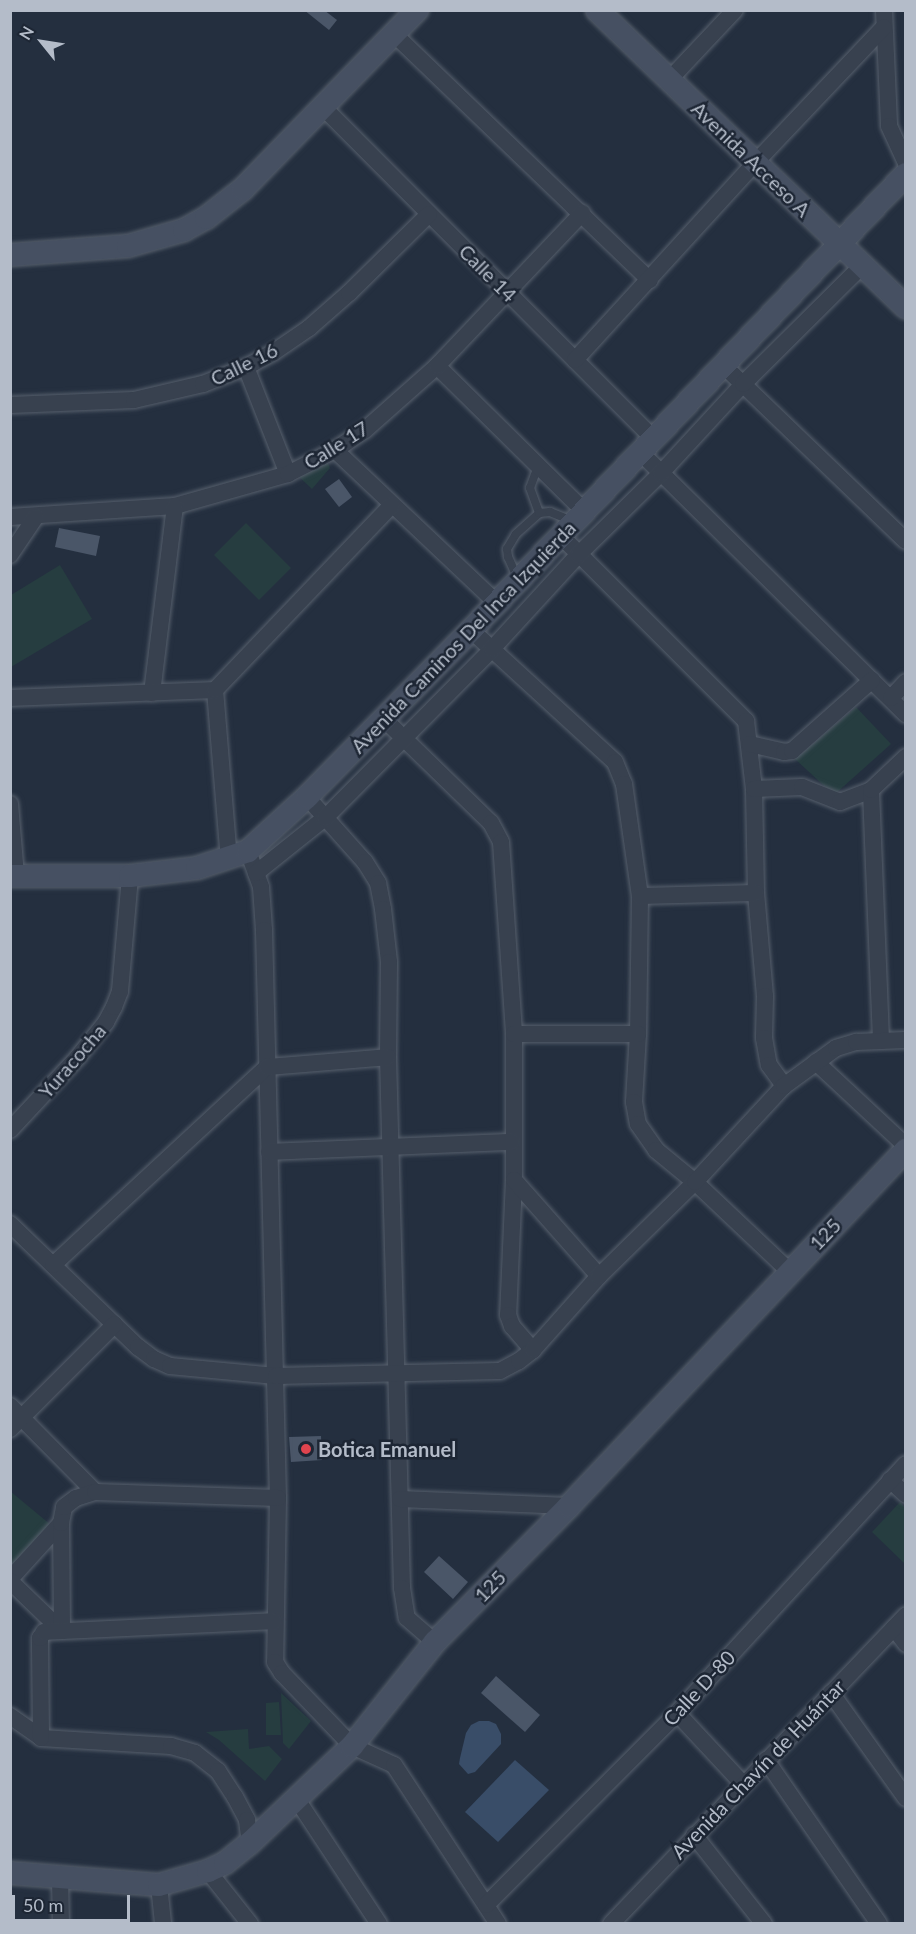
<!DOCTYPE html>
<meta charset="utf-8">
<style>
body{margin:0}
#map{position:relative;width:916px;height:1934px;overflow:hidden;background:#242f3f;font-family:Lato,sans-serif}
div>[style]{position:absolute}
[style*='--x']{left:calc(var(--x)*1px);top:calc(var(--y)*1px);width:calc(var(--w)*1px);rotate:calc(var(--a)*1deg)}
.green>*{inset:0;background:#263d40}
.water>*{inset:0;background:#394d68}
.building>*{inset:0;background:#4a5668}
.roads{filter:drop-shadow(0 0 2px #565f6c) drop-shadow(0 0 2px #565f6c)}
.lane>*{height:8px;margin:-4px;padding:0 4px;transform-origin:4px;border-radius:4px;background:#38414f}
.street>*{height:16px;margin:-8px;padding:0 8px;transform-origin:8px;border-radius:8px;background:#38414f}
.secondary>*{height:22px;margin:-11px;padding:0 11px;transform-origin:11px;border-radius:11px;background:#465062}
.dots>*{width:16px;height:16px;translate:-50% -50%;box-sizing:border-box;border:3px solid #1d2634;border-radius:50%}
span{translate:-50% -50%;white-space:nowrap;text-align:center;line-height:1.15;-webkit-text-stroke:5px #1d2634;paint-order:stroke}
.street-label{font-size:20px;color:#b4bcc9}
.poi-label{font-size:20px;color:#b4bcc9;font-weight:700}
.left{translate:0 -50%;text-align:left}
.frame{position:absolute;inset:0;border:12px solid #b4bcc9;pointer-events:none}
.north{position:absolute;left:12px;top:12px;width:60px;height:60px;-webkit-text-stroke:4px #1d2634;paint-order:stroke;rotate:300deg;font-size:16px;font-weight:700;line-height:24px;text-align:center;color:#b4bcc9}
.north::after{content:'';display:block;margin:auto;width:21px;height:27px;background:#b4bcc9;clip-path:polygon(50% 0,100% 100%,50% 72%,0 100%)}
.scale{position:absolute;left:12px;top:1895px;width:118px;height:27px;box-sizing:border-box;border:3px solid #b4bcc9;border-top:0;padding-left:8px;font-size:18px;line-height:21px;white-space:nowrap;color:#b4bcc9;-webkit-text-stroke:4px #1d2634;paint-order:stroke}
</style>
<div id="map">
<div class="green">
<div style="clip-path:polygon(327px 461px,330px 468px,312px 489px,296px 474px)"></div>
<div style="clip-path:polygon(246px 523px,291px 568px,259px 600px,214px 555px)"></div>
<div style="clip-path:polygon(60px 565px,92px 619px,11px 667px,11px 595px)"></div>
<div style="clip-path:polygon(856px 707px,891px 744px,834px 795px,795px 759px)"></div>
<div style="clip-path:polygon(10px 1491px,51px 1525px,17px 1568px,11px 1562px)"></div>
<div style="clip-path:polygon(900px 1502px,905px 1507px,905px 1564px,872px 1532px)"></div>
<div style="clip-path:polygon(281px 1693px,311px 1721px,289px 1749px,283px 1743px)"></div>
<div style="clip-path:polygon(279px 1702px,281px 1735px,266px 1735px,266px 1703px)"></div>
<div style="clip-path:polygon(248px 1729px,249px 1749px,269px 1746px,282px 1759px,265px 1781px,219px 1740px,206px 1732px)"></div>
</div>
<div class="water">
<div style="clip-path:polygon(479px 1721px,489px 1721px,496px 1724px,501px 1734px,501px 1744px,475px 1772px,468px 1774px,459px 1764px,460px 1758px,466px 1733px,471px 1725px)"></div>
<div style="clip-path:polygon(515px 1760px,549px 1790px,498px 1842px,465px 1812px)"></div>
</div>
<div class="building">
<div style="clip-path:polygon(304px 10px,324px 10px,337px 20px,329px 30px)"></div>
<div style="clip-path:polygon(339px 479px,352px 497px,339px 507px,325px 489px)"></div>
<div style="clip-path:polygon(59px 528px,100px 536px,96px 556px,55px 547px)"></div>
<div style="clip-path:polygon(321px 1436px,322px 1460px,291px 1462px,289px 1437px)"></div>
<div style="clip-path:polygon(439px 1556px,468px 1582px,453px 1599px,424px 1572px)"></div>
<div style="clip-path:polygon(496px 1676px,540px 1715px,525px 1732px,481px 1693px)"></div>
</div>
<div class="roads">
<div class="lane">
<div style="--x:538;--y:466;--w:23;--a:110"></div>
<div style="--x:530;--y:488;--w:27;--a:70"></div>
<div style="--x:517;--y:577;--w:22;--a:-114"></div>
<div style="--x:508;--y:557;--w:8;--a:-97"></div>
<div style="--x:507;--y:549;--w:17;--a:-59"></div>
<div style="--x:516;--y:534;--w:31;--a:-42"></div>
<div style="--x:539;--y:513;--w:11;--a:-5"></div>
<div style="--x:550;--y:512;--w:24;--a:22"></div>
</div>
<div class="street">
<div style="--x:884;--y:10;--w:116;--a:87.5"></div>
<div style="--x:889;--y:126;--w:41;--a:65.3"></div>
<div style="--x:394;--y:34;--w:355;--a:43.9"></div>
<div style="--x:669;--y:80;--w:96;--a:-46.7"></div>
<div style="--x:323;--y:107;--w:469;--a:45.1"></div>
<div style="--x:575;--y:360;--w:267;--a:-47.6"></div>
<div style="--x:755;--y:163;--w:187;--a:-46.5"></div>
<div style="--x:437;--y:366;--w:208;--a:44.6"></div>
<div style="--x:724;--y:366;--w:252;--a:43.9"></div>
<div style="--x:246;--y:367;--w:115;--a:68.6"></div>
<div style="--x:10;--y:405;--w:124;--a:-2.3"></div>
<div style="--x:134;--y:400;--w:71;--a:-13.1"></div>
<div style="--x:203;--y:384;--w:46;--a:-21.6"></div>
<div style="--x:246;--y:367;--w:32;--a:-28"></div>
<div style="--x:274;--y:352;--w:42;--a:-34.4"></div>
<div style="--x:309;--y:328;--w:53;--a:-41.2"></div>
<div style="--x:349;--y:293;--w:112;--a:-44.6"></div>
<div style="--x:335;--y:450;--w:223;--a:43.4"></div>
<div style="--x:641;--y:453;--w:372;--a:44.6"></div>
<div style="--x:10;--y:517;--w:165;--a:-3.8"></div>
<div style="--x:175;--y:506;--w:117;--a:-15.8"></div>
<div style="--x:288;--y:474;--w:53;--a:-27.1"></div>
<div style="--x:335;--y:450;--w:36;--a:-34"></div>
<div style="--x:365;--y:430;--w:96;--a:-41.6"></div>
<div style="--x:437;--y:366;--w:211;--a:-46.5"></div>
<div style="--x:561;--y:536;--w:262;--a:45"></div>
<div style="--x:746;--y:721;--w:68;--a:83.3"></div>
<div style="--x:754;--y:789;--w:104;--a:88.9"></div>
<div style="--x:756;--y:893;--w:103;--a:85"></div>
<div style="--x:765;--y:996;--w:42;--a:91.4"></div>
<div style="--x:764;--y:1038;--w:27;--a:80"></div>
<div style="--x:769;--y:1065;--w:26;--a:54"></div>
<div style="--x:10;--y:555;--w:45;--a:-56"></div>
<div style="--x:471;--y:630;--w:195;--a:42.5"></div>
<div style="--x:615;--y:762;--w:24;--a:68"></div>
<div style="--x:624;--y:784;--w:113;--a:81.9"></div>
<div style="--x:640;--y:896;--w:138;--a:90.8"></div>
<div style="--x:638;--y:1034;--w:68;--a:93.4"></div>
<div style="--x:634;--y:1102;--w:22;--a:80"></div>
<div style="--x:638;--y:1124;--w:32;--a:55"></div>
<div style="--x:656;--y:1150;--w:50;--a:39.4"></div>
<div style="--x:695;--y:1182;--w:129;--a:43.4"></div>
<div style="--x:215;--y:690;--w:170;--a:85.3"></div>
<div style="--x:152;--y:693;--w:188;--a:-83"></div>
<div style="--x:10;--y:698;--w:205;--a:-2.2"></div>
<div style="--x:215;--y:690;--w:256;--a:-46.3"></div>
<div style="--x:891;--y:698;--w:22;--a:-47"></div>
<div style="--x:384;--y:719;--w:149;--a:44.2"></div>
<div style="--x:491;--y:823;--w:21;--a:62"></div>
<div style="--x:501;--y:842;--w:192;--a:86.1"></div>
<div style="--x:514;--y:1034;--w:146;--a:90"></div>
<div style="--x:514;--y:1180;--w:135;--a:92.5"></div>
<div style="--x:508;--y:1315;--w:12;--a:70"></div>
<div style="--x:512;--y:1326;--w:32;--a:49"></div>
<div style="--x:750;--y:744;--w:35;--a:13"></div>
<div style="--x:784;--y:752;--w:8;--a:-7"></div>
<div style="--x:792;--y:751;--w:107;--a:-41.6"></div>
<div style="--x:754;--y:789;--w:48;--a:-2.4"></div>
<div style="--x:802;--y:787;--w:41;--a:21.5"></div>
<div style="--x:840;--y:802;--w:33;--a:-21"></div>
<div style="--x:307;--y:797;--w:87;--a:48.3"></div>
<div style="--x:365;--y:862;--w:25;--a:58"></div>
<div style="--x:378;--y:883;--w:26;--a:79"></div>
<div style="--x:383;--y:909;--w:53;--a:83.5"></div>
<div style="--x:389;--y:962;--w:95;--a:90.6"></div>
<div style="--x:388;--y:1057;--w:531;--a:88.49"></div>
<div style="--x:402;--y:1588;--w:30;--a:81"></div>
<div style="--x:407;--y:1618;--w:37;--a:41"></div>
<div style="--x:10;--y:804;--w:72;--a:85.2"></div>
<div style="--x:248;--y:851;--w:38;--a:70"></div>
<div style="--x:261;--y:887;--w:43;--a:86"></div>
<div style="--x:264;--y:930;--w:568;--a:88.59"></div>
<div style="--x:278;--y:1498;--w:164;--a:91"></div>
<div style="--x:275;--y:1662;--w:13;--a:58"></div>
<div style="--x:282;--y:1673;--w:101;--a:46.2"></div>
<div style="--x:352;--y:1746;--w:46;--a:24.3"></div>
<div style="--x:394;--y:1765;--w:190;--a:56.8"></div>
<div style="--x:256;--y:873;--w:88;--a:-38.6"></div>
<div style="--x:325;--y:818;--w:238;--a:-45.3"></div>
<div style="--x:492;--y:649;--w:129;--a:-47.5"></div>
<div style="--x:579;--y:554;--w:115;--a:-44.6"></div>
<div style="--x:661;--y:473;--w:121;--a:-47.3"></div>
<div style="--x:743;--y:384;--w:168;--a:-44.8"></div>
<div style="--x:640;--y:896;--w:116;--a:-1.5"></div>
<div style="--x:514;--y:1034;--w:124;--a:0"></div>
<div style="--x:881;--y:1040;--w:250;--a:-92.3"></div>
<div style="--x:871;--y:790;--w:48;--a:-43.3"></div>
<div style="--x:816;--y:1062;--w:123;--a:43"></div>
<div style="--x:10;--y:1130;--w:100;--a:-47"></div>
<div style="--x:78;--y:1057;--w:45;--a:-51.3"></div>
<div style="--x:106;--y:1022;--w:17;--a:-62"></div>
<div style="--x:114;--y:1007;--w:17;--a:-69"></div>
<div style="--x:120;--y:991;--w:115;--a:-85"></div>
<div style="--x:269;--y:1152;--w:243;--a:-2.4"></div>
<div style="--x:514;--y:1180;--w:128;--a:48.5"></div>
<div style="--x:10;--y:1224;--w:178;--a:43.9"></div>
<div style="--x:138;--y:1347;--w:20;--a:37"></div>
<div style="--x:154;--y:1359;--w:17;--a:24"></div>
<div style="--x:170;--y:1366;--w:106;--a:5.4"></div>
<div style="--x:276;--y:1376;--w:224;--a:-1.3"></div>
<div style="--x:500;--y:1371;--w:21;--a:-28"></div>
<div style="--x:519;--y:1361;--w:18;--a:-38"></div>
<div style="--x:533;--y:1350;--w:99;--a:-48.3"></div>
<div style="--x:599;--y:1276;--w:134;--a:-44.4"></div>
<div style="--x:695;--y:1182;--w:131;--a:-47.2"></div>
<div style="--x:784;--y:1086;--w:64;--a:-36.2"></div>
<div style="--x:836;--y:1048;--w:21;--a:-17"></div>
<div style="--x:856;--y:1042;--w:50;--a:-2.3"></div>
<div style="--x:53;--y:1265;--w:292;--a:-42.8"></div>
<div style="--x:267;--y:1067;--w:121;--a:-4.7"></div>
<div style="--x:10;--y:1406;--w:121;--a:45.3"></div>
<div style="--x:10;--y:1429;--w:148;--a:-45"></div>
<div style="--x:890;--y:1480;--w:22;--a:43"></div>
<div style="--x:400;--y:1499;--w:169;--a:2.4"></div>
<div style="--x:10;--y:1579;--w:76;--a:-47.7"></div>
<div style="--x:10;--y:1581;--w:72;--a:43.9"></div>
<div style="--x:894;--y:1628;--w:20;--a:53"></div>
<div style="--x:62;--y:1631;--w:108;--a:-90.5"></div>
<div style="--x:61;--y:1523;--w:16;--a:-79"></div>
<div style="--x:64;--y:1507;--w:15;--a:-37"></div>
<div style="--x:76;--y:1498;--w:20;--a:-18"></div>
<div style="--x:95;--y:1492;--w:183;--a:1.9"></div>
<div style="--x:831;--y:1693;--w:129;--a:54.5"></div>
<div style="--x:677;--y:1713;--w:97;--a:47.1"></div>
<div style="--x:10;--y:1716;--w:38;--a:35"></div>
<div style="--x:41;--y:1738;--w:130;--a:3.5"></div>
<div style="--x:171;--y:1746;--w:25;--a:16"></div>
<div style="--x:195;--y:1753;--w:29;--a:38"></div>
<div style="--x:218;--y:1771;--w:31;--a:57"></div>
<div style="--x:235;--y:1797;--w:26;--a:62"></div>
<div style="--x:247;--y:1820;--w:23;--a:83"></div>
<div style="--x:41;--y:1738;--w:100;--a:-90.6"></div>
<div style="--x:40;--y:1638;--w:7;--a:-56"></div>
<div style="--x:44;--y:1632;--w:230;--a:-2.7"></div>
<div style="--x:766;--y:1760;--w:199;--a:55.4"></div>
<div style="--x:296;--y:1798;--w:151;--a:56.6"></div>
<div style="--x:694;--y:1835;--w:113;--a:51.8"></div>
<div style="--x:208;--y:1871;--w:68;--a:51.6"></div>
<div style="--x:60;--y:1878;--w:46;--a:88.8"></div>
<div style="--x:159;--y:1885;--w:39;--a:84"></div>
<div style="--x:486;--y:1905;--w:271;--a:-45.1"></div>
<div style="--x:677;--y:1713;--w:338;--a:-47.4"></div>
<div style="--x:611;--y:1924;--w:427;--a:-46.3"></div>
</div>
<div class="secondary">
<div style="--x:597;--y:10;--w:429;--a:43.9"></div>
<div style="--x:10;--y:255;--w:118;--a:-4.4"></div>
<div style="--x:128;--y:246;--w:58;--a:-15.9"></div>
<div style="--x:184;--y:230;--w:25;--a:-29"></div>
<div style="--x:206;--y:218;--w:47;--a:-38.1"></div>
<div style="--x:243;--y:189;--w:250;--a:-45.8"></div>
<div style="--x:10;--y:876;--w:120;--a:0"></div>
<div style="--x:130;--y:876;--w:67;--a:-6.8"></div>
<div style="--x:197;--y:868;--w:54;--a:-18.4"></div>
<div style="--x:248;--y:851;--w:80;--a:-42.5"></div>
<div style="--x:307;--y:797;--w:234;--a:-45.5"></div>
<div style="--x:471;--y:630;--w:630;--a:-46.35"></div>
<div style="--x:10;--y:1873;--w:149;--a:4.6"></div>
<div style="--x:159;--y:1885;--w:51;--a:-15.9"></div>
<div style="--x:208;--y:1871;--w:19;--a:-25"></div>
<div style="--x:225;--y:1863;--w:32;--a:-39"></div>
<div style="--x:250;--y:1843;--w:141;--a:-43.6"></div>
<div style="--x:352;--y:1746;--w:133;--a:-51.4"></div>
<div style="--x:435;--y:1642;--w:191;--a:-45.4"></div>
<div style="--x:569;--y:1506;--w:490;--a:-46.6"></div>
</div>
</div>
<div class="dots">
<div style="left:306px;top:1449px;background:#e0444e"></div>
</div>
<div class="street-label">
<span style="left:751px;top:159px;rotate:44deg">Avenida Acceso A</span>
<span style="left:488px;top:273px;rotate:45deg">Calle 14</span>
<span style="left:244px;top:364px;rotate:-26deg">Calle 16</span>
<span style="left:336px;top:445px;rotate:-32deg">Calle 17</span>
<span style="left:463px;top:637px;rotate:-46deg">Avenida Caminos Del Inca Izquierda</span>
<span style="left:72px;top:1061px;rotate:-49deg">Yuracocha</span>
<span style="left:825px;top:1234px;rotate:-46deg">125</span>
<span style="left:490px;top:1586px;rotate:-46deg">125</span>
<span style="left:699px;top:1688px;rotate:-47deg">Calle D-80</span>
<span style="left:758px;top:1769px;rotate:-46deg">Avenida Chavín de Huántar</span>
</div>
<div class="poi-label">
<span class="left" style="left:318px;top:1449px">Botica Emanuel</span>
</div>
<div class="frame"></div>
<div class="north">N</div>
<div class="scale">50 m</div>
</div>
